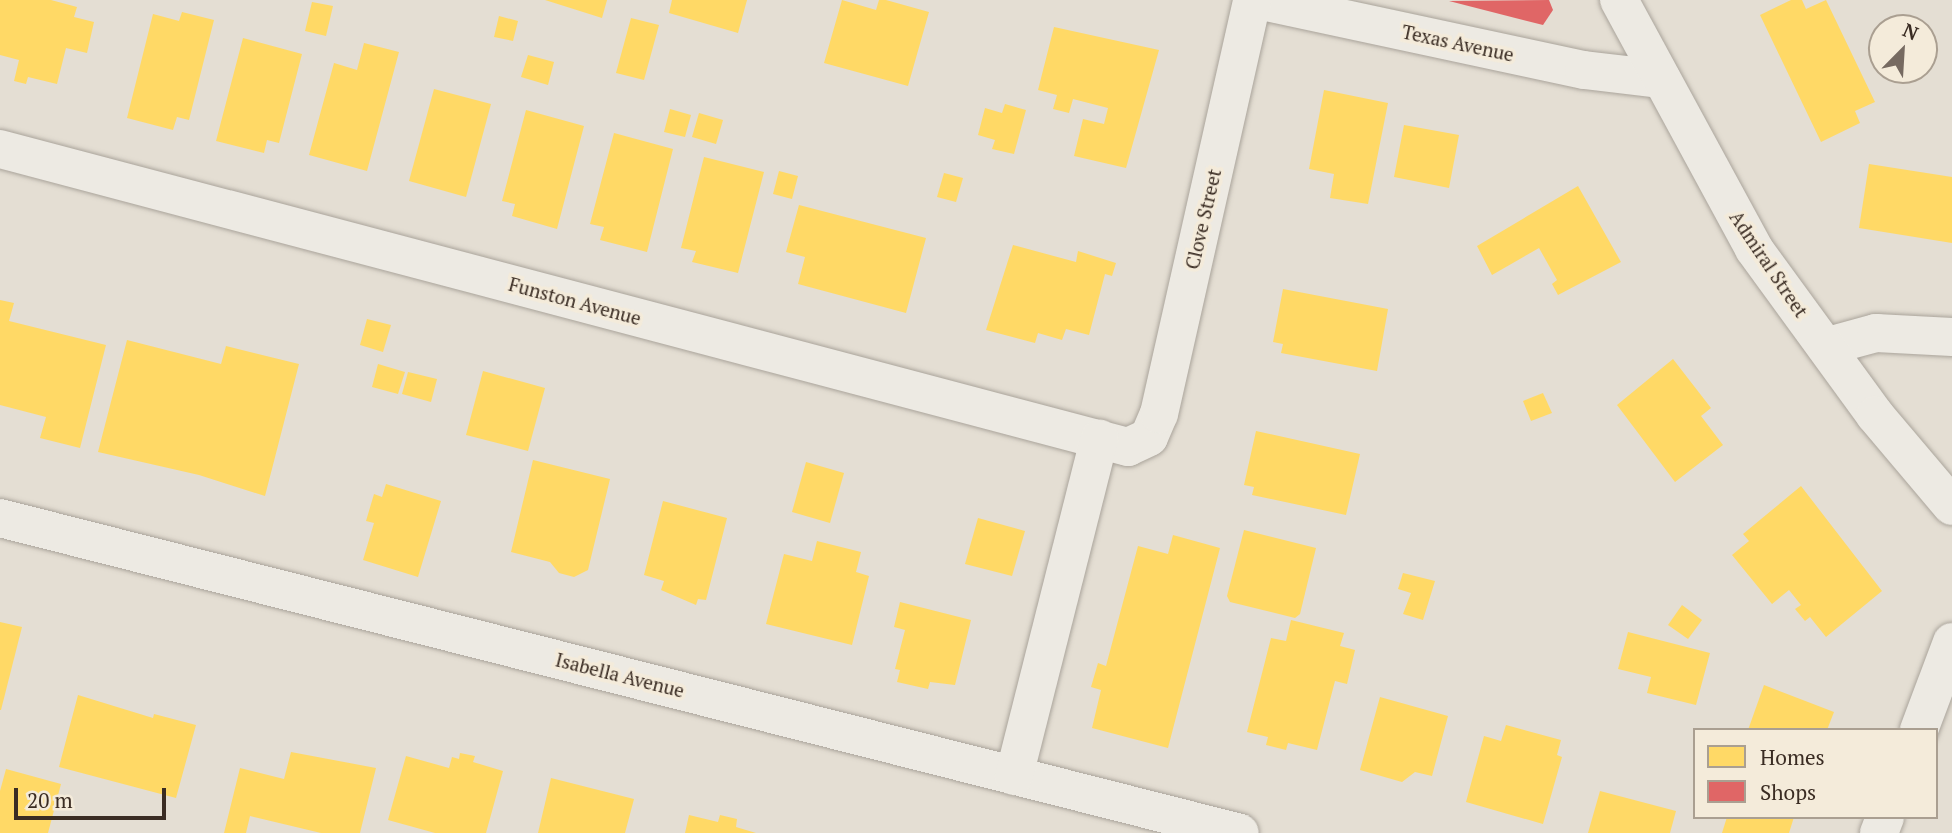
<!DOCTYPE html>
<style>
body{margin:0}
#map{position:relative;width:1952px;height:833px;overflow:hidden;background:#e4ded3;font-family:"PT Serif",serif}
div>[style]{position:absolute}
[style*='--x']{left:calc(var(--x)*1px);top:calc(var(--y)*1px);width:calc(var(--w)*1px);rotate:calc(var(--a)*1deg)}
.homes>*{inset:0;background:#ffd966}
.shops>*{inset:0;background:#e06666}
.roads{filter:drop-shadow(0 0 2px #aaa49b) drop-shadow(0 0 2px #aaa49b)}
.street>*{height:38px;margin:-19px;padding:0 19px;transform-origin:19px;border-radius:19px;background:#edeae3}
.secondary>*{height:38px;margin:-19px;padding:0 19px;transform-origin:19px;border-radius:19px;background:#edeae3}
span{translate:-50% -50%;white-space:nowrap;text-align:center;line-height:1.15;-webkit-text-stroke:7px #f4ebda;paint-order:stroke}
.street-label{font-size:19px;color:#3a2c23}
.legend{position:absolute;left:1693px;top:728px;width:245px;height:91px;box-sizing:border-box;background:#f4ebda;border:2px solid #aa9f91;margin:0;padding:9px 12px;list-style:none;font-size:21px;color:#3a2c23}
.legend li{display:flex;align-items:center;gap:14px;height:35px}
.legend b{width:35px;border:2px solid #aa9f91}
.north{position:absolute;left:1868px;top:14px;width:70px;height:70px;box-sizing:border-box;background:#f4ebda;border:2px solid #aa9f91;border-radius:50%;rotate:24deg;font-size:19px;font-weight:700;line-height:28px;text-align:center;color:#3a2c23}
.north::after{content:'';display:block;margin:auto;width:24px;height:32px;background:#766a61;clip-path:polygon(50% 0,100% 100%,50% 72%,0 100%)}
.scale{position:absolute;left:14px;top:788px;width:152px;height:32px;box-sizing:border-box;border:4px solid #3a2c23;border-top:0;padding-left:9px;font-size:21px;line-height:24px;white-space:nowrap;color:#3a2c23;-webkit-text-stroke:5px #f4ebda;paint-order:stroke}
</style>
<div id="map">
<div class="homes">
<div style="clip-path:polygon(0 0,51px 0,77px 7px,74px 17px,94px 22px,87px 53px,66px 48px,57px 84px,28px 77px,26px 84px,14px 81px,19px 60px,0 55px)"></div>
<div style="clip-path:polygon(545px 0,607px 0,602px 18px)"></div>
<div style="clip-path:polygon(672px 0,747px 0,738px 33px,669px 13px)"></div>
<div style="clip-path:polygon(842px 0,876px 10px,879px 0,886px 0,929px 12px,908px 86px,824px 63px)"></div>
<div style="clip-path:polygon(1791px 0,1802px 0,1806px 9px,1826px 0,1875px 102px,1855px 111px,1860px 123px,1821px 142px,1760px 15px)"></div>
<div style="clip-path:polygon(312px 2px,333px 6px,326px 36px,305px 31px)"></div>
<div style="clip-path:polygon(182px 12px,214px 20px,189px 120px,177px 117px,173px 130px,127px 118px,153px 14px,179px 21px)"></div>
<div style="clip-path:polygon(499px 16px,518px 21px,513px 41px,494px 37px)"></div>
<div style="clip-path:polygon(631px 18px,659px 25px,644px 80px,616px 73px)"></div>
<div style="clip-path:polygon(1054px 27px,1159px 50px,1126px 168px,1074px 156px,1083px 119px,1104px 124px,1108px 108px,1073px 99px,1069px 113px,1053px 109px,1057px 95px,1038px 90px)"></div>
<div style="clip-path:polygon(243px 38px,302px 54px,279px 143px,267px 140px,264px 153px,216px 141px)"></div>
<div style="clip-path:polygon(364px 43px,399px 52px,367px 171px,309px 155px,334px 63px,357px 70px)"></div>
<div style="clip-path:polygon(528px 55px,554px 62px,548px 85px,521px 77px)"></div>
<div style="clip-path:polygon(434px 89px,491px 104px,466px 197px,409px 181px)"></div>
<div style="clip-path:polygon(1324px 90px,1388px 103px,1368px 204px,1330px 198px,1334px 174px,1309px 169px)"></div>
<div style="clip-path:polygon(1005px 104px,1026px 110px,1014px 154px,992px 149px,995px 140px,978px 135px,985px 108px,1002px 113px)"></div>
<div style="clip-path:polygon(670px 109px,691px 115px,685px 137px,664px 132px)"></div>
<div style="clip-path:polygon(526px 110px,584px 126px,557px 229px,512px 216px,515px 204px,502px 201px)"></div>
<div style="clip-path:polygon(699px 113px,723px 120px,716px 144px,692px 137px)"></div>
<div style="clip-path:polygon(1404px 125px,1459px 135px,1449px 188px,1394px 177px)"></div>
<div style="clip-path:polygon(614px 133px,673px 149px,647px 252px,600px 240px,604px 227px,590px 224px)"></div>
<div style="clip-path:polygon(704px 157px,764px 172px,738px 273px,692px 262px,696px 251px,681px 248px)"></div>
<div style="clip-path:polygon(1869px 164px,1952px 177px,1952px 243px,1859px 228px)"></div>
<div style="clip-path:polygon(779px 171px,798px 176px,792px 199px,773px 194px)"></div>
<div style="clip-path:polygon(944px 173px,963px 178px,956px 202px,937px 197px)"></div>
<div style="clip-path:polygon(1578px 186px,1621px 262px,1558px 295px,1552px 284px,1557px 280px,1539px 248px,1492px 275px,1477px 246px)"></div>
<div style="clip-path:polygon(799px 205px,926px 238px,906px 313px,798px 284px,805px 257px,786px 252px)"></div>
<div style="clip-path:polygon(1013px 245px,1076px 262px,1078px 251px,1116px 263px,1112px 276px,1105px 274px,1089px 335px,1066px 329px,1062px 340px,1038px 333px,1035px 343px,986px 330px)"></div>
<div style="clip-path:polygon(1283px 289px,1388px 309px,1377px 371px,1281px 353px,1283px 344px,1273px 342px)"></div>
<div style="clip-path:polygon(0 300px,14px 303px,9px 321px,106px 345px,80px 448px,40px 438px,46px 417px,0 405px)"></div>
<div style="clip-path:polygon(367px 319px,391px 325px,383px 352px,360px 345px)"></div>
<div style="clip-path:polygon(127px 340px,221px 364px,226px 346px,299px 364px,265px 496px,199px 475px,98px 452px)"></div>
<div style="clip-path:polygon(1673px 359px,1711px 408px,1701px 416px,1723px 445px,1675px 482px,1617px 405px)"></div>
<div style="clip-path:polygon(378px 364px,405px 372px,398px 394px,372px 387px)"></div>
<div style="clip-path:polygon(483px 371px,545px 388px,528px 451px,466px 435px)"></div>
<div style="clip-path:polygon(408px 372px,437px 379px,431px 402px,402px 394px)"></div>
<div style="clip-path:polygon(1543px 393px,1552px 413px,1531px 421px,1523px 401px)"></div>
<div style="clip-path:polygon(1256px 431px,1360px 454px,1346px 515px,1252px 495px,1254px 487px,1244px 485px)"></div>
<div style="clip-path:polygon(533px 460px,610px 479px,588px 570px,574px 577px,559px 573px,550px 562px,511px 552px)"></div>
<div style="clip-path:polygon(806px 462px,844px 473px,830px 523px,792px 512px)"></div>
<div style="clip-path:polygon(386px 484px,441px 501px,418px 577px,363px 560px,374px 523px,366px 521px,374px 494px,382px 497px)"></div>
<div style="clip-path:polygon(1801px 486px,1882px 591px,1826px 637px,1810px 617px,1805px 621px,1795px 609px,1801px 605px,1789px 590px,1772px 604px,1732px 555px,1749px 541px,1743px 534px)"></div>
<div style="clip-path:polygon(663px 501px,727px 518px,706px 600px,698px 599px,696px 605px,661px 590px,664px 581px,644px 575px)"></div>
<div style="clip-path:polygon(978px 518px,1025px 531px,1012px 576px,965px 564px)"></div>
<div style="clip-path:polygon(1244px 530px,1316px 548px,1300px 614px,1295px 618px,1230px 602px,1227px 596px)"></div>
<div style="clip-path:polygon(1173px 535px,1220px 548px,1168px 748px,1092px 728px,1101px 690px,1091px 687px,1098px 663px,1106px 666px,1138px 546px,1168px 554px)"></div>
<div style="clip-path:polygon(817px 541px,861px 552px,856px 572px,869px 576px,852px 645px,766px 624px,784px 554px,812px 561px)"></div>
<div style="clip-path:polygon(1403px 573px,1435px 581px,1423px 620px,1403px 614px,1411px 593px,1398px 589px)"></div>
<div style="clip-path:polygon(900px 602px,971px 620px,955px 685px,930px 682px,928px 689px,897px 682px,900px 670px,895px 669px,905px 630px,894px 627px)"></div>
<div style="clip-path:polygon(1682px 605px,1702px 620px,1688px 639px,1668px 625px)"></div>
<div style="clip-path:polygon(1291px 620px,1344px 633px,1340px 646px,1355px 650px,1347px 684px,1335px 681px,1317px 750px,1288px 743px,1286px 750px,1266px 745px,1268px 737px,1247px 732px,1271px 638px,1286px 641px)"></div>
<div style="clip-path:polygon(0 622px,22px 627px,1px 710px,0 710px)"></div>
<div style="clip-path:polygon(1628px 632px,1710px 653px,1696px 705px,1647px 693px,1651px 677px,1618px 669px)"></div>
<div style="clip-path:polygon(1764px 685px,1834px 712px,1827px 730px,1748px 730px)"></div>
<div style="clip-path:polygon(78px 695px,153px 718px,154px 714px,196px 725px,176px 798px,59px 767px)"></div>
<div style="clip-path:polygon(1380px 697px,1448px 716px,1432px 776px,1415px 772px,1402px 782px,1360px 770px)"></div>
<div style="clip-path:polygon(1506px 725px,1561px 740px,1557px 755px,1562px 757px,1543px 824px,1466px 802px,1484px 736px,1501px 741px)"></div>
<div style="clip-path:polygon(291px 752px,376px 768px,360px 833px,321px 833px,250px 816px,246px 833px,224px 833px,240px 768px,284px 779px)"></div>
<div style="clip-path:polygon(460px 753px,475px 756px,473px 762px,503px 771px,486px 833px,435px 833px,388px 820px,406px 756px,449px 768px,452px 757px,459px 759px)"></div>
<div style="clip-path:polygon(6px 769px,61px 784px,48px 833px,0 833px,0 791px)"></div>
<div style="clip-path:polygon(551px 778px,634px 799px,625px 833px,538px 833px)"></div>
<div style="clip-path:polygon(1600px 791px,1676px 811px,1670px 833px,1588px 833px)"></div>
<div style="clip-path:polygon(689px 815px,718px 822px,720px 815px,737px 819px,736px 827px,756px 833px,685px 833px)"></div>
<div style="clip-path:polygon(1727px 817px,1794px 817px,1789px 833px,1722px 833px)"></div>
</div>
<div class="shops">
<div style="clip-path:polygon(1549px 0,1553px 10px,1543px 25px,1449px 1px)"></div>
</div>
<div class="roads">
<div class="street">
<div style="--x:1257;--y:0;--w:334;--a:12.1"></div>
<div style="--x:1584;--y:70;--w:78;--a:6.7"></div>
<div style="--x:0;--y:149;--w:1167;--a:14.8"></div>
<div style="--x:1128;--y:447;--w:23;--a:-25"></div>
<div style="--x:1149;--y:437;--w:25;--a:-67"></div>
<div style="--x:1159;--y:414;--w:424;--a:-77.3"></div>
<div style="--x:1828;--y:346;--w:50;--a:-15.2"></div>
<div style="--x:1876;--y:333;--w:76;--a:3"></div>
<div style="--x:0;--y:518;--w:1279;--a:14.25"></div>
<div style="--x:1919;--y:730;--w:94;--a:-69.4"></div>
<div style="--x:1014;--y:776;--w:348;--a:-75.8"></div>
<div style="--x:1879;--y:833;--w:17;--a:-69"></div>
</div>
<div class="secondary">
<div style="--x:1619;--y:0;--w:283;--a:61.5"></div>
<div style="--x:1754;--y:249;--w:205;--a:53.9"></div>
<div style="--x:1875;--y:415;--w:119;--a:49.8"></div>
</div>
</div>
<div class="street-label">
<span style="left:1458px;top:43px;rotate:12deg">Texas Avenue</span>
<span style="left:1203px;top:219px;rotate:-77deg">Clove Street</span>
<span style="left:1769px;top:264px;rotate:56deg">Admiral Street</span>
<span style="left:575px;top:301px;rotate:15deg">Funston Avenue</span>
<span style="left:620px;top:675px;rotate:14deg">Isabella Avenue</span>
</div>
<ul class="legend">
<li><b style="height:19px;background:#ffd966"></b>Homes</li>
<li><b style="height:19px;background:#e06666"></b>Shops</li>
</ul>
<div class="north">N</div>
<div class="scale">20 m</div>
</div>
